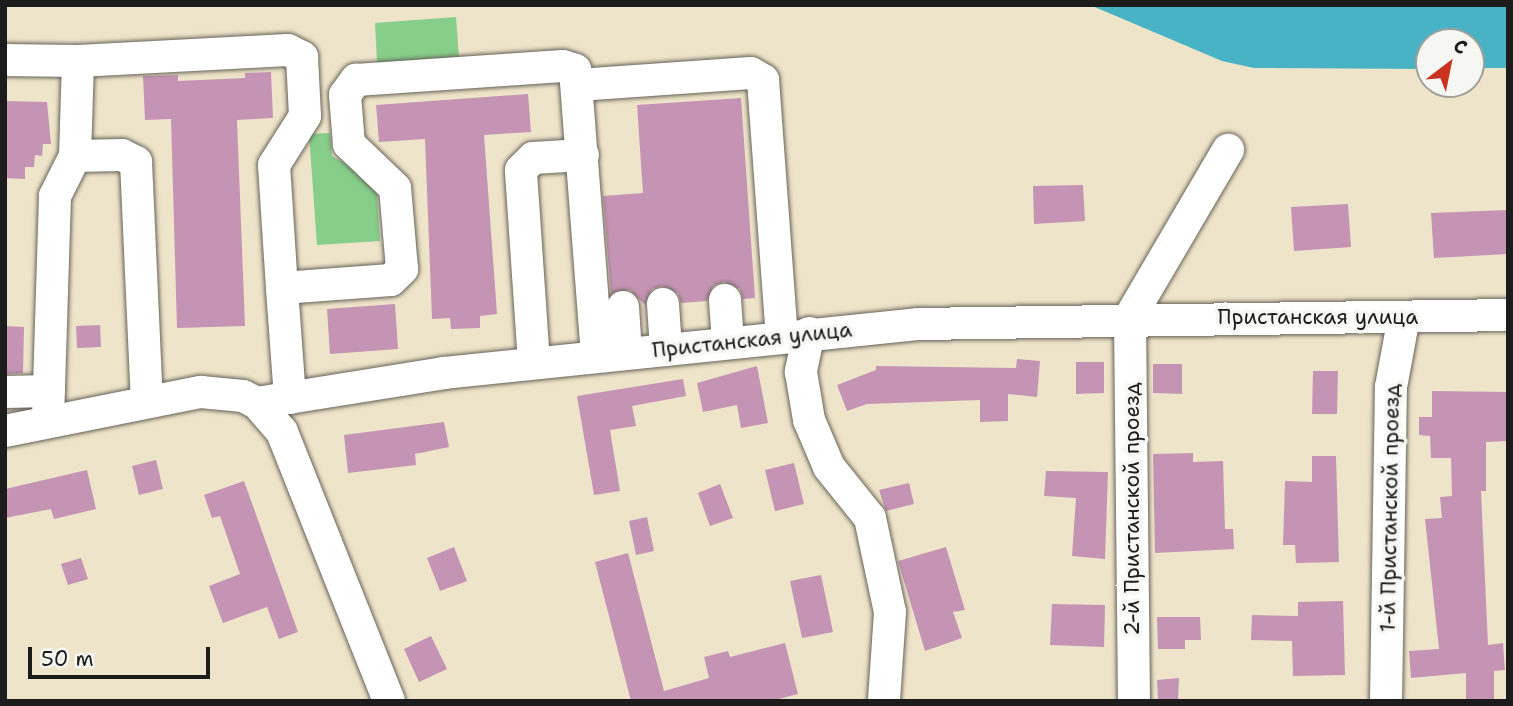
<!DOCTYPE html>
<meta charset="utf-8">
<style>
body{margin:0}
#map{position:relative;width:1513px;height:706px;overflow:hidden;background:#eee4c9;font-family:"Shantell Sans",sans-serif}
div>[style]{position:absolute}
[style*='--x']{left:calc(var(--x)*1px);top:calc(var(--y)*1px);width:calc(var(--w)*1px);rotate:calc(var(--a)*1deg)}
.green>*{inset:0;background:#86ce8a}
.water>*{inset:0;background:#48b3c5}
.building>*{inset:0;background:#c594b4}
.roads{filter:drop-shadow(0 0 2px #666259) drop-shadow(0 0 2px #666259)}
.minor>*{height:32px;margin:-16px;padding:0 16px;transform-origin:16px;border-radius:16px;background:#fff}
span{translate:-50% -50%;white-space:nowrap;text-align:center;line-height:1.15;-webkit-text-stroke:7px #f6f6f2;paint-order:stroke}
.street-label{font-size:21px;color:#1c1c1c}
.frame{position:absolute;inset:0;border:7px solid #1c1c1c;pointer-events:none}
.north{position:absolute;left:1415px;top:28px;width:70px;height:70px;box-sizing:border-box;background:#f6f6f2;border:2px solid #9f9f9c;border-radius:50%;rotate:32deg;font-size:19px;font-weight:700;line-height:28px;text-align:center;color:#1c1c1c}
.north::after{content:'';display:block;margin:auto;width:24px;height:32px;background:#c8321e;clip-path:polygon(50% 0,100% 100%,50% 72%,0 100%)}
.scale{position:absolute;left:28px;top:647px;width:182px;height:32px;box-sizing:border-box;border:4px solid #1c1c1c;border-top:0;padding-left:9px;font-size:21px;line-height:24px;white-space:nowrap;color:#1c1c1c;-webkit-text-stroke:5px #f6f6f2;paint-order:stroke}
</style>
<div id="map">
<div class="green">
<div style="clip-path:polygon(456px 17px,459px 58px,377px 63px,375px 23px)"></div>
<div style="clip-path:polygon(330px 133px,332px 156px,376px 181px,380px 241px,317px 245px,309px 134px)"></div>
</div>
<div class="water">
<div style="clip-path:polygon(1090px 5px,1508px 5px,1508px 68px,1471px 68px,1471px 42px,1429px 42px,1429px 69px,1254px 68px,1222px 61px)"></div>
</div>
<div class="building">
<div style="clip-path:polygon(271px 72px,273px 118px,237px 120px,245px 326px,177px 328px,171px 119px,145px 120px,143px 76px,178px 75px,178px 81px,245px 78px,245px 73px)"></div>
<div style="clip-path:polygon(528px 94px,531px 132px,484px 135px,497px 314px,480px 316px,480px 328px,451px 329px,450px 318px,432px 319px,425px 139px,379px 142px,376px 105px)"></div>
<div style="clip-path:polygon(741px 98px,755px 298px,743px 299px,740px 289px,724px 282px,714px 285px,707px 301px,681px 303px,678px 293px,662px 286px,652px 289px,645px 305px,630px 290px,611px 294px,603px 196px,643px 193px,637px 105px)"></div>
<div style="clip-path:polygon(5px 101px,47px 102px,51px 144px,43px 144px,42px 156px,35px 155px,34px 167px,25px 167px,25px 179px,5px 178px)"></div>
<div style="clip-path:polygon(1083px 185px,1085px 221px,1034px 224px,1033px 186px)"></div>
<div style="clip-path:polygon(1348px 204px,1351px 247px,1294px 251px,1291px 207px)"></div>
<div style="clip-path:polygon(1508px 210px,1508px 254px,1434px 258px,1431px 213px)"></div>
<div style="clip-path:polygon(395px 304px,398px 349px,330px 354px,327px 309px)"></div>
<div style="clip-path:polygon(100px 325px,101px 347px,77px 348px,76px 326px)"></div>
<div style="clip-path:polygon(5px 326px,24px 327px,23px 373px,5px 374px)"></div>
<div style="clip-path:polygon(1017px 359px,1040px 361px,1037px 397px,1008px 394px,1008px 421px,980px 422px,980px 400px,867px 404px,847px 411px,837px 385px,876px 370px,876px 366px,1016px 368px)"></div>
<div style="clip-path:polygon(1076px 362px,1104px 362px,1104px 393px,1076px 394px)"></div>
<div style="clip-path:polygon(1153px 364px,1182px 364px,1182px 394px,1153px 393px)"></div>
<div style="clip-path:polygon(757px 366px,768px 423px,741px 428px,737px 405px,703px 412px,697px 383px)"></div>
<div style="clip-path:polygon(1313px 371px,1338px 371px,1337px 414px,1312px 414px)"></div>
<div style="clip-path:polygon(683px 379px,686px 396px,632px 406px,636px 426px,610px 430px,620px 491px,594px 495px,577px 396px)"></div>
<div style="clip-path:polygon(1432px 391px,1508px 392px,1508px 441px,1486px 442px,1486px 491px,1481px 491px,1488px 645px,1503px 643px,1505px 670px,1494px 671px,1494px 701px,1466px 701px,1466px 673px,1411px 678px,1409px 651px,1439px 649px,1425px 519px,1442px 518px,1440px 497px,1452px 496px,1451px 458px,1431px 458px,1430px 436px,1419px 435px,1419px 417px,1432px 417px)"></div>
<div style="clip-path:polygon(444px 422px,449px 447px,415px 454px,416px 465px,348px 473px,344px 435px)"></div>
<div style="clip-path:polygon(1193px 453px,1193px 462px,1223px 461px,1225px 529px,1233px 529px,1234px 549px,1155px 553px,1153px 454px)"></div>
<div style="clip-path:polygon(1312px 456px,1336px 456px,1339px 562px,1296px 563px,1295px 545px,1283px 545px,1285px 481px,1312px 482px)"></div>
<div style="clip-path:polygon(156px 460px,163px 489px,139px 495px,132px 466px)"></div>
<div style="clip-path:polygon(794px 463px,804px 504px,775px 511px,765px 470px)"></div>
<div style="clip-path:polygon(87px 470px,96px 509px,54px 519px,51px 509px,5px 518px,5px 489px)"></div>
<div style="clip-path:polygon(1046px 471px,1108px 472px,1105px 559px,1072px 556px,1076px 498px,1044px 496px)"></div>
<div style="clip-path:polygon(244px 481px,298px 632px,279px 639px,267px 607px,223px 623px,209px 586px,240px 574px,220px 516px,212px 518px,204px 495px)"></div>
<div style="clip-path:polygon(909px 483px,914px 504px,886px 511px,879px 490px)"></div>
<div style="clip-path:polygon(720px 484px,733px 518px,710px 526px,698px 493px)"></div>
<div style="clip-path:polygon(647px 517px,654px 551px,636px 555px,629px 521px)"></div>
<div style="clip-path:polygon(454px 547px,467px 581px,440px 591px,427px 558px)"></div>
<div style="clip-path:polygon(946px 547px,965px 610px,953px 612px,962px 638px,925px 651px,898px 561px)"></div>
<div style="clip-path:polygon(628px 553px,664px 691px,709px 678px,704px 657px,728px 651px,730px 657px,785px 643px,798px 694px,771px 701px,631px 701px,595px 562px)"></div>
<div style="clip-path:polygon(81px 558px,88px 579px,68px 585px,61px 564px)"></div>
<div style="clip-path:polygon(821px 575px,833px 632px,802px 638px,790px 581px)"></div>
<div style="clip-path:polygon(1343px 601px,1345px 675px,1293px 676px,1292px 641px,1251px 640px,1252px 615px,1298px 616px,1298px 602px)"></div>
<div style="clip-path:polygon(1052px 604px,1105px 605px,1104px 647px,1050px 645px)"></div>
<div style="clip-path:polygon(1157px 617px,1200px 617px,1201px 640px,1185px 640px,1185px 649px,1158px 649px)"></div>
<div style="clip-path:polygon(431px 636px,447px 669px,419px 682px,404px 649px)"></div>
<div style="clip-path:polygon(1179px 678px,1178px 701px,1158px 701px,1157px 680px)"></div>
</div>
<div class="roads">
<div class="minor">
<div style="--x:5;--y:60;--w:73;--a:0.8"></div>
<div style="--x:78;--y:61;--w:95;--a:91.8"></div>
<div style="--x:75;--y:156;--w:45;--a:116.6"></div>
<div style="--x:55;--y:196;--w:226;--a:91.8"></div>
<div style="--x:78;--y:61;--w:210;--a:-3"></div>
<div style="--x:288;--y:50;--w:16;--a:27"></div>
<div style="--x:302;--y:57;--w:59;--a:87.1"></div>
<div style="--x:305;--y:116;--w:58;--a:122.3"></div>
<div style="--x:274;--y:165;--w:123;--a:86.3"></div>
<div style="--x:578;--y:85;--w:173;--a:-4"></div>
<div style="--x:751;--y:73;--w:14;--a:30"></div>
<div style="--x:763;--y:80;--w:257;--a:85.8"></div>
<div style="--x:75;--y:156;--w:47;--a:-1.2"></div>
<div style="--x:122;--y:155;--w:16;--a:27"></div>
<div style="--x:136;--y:162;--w:240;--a:87.4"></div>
<div style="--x:725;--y:300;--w:42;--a:85.9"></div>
<div style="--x:663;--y:304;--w:45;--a:86.2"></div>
<div style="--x:623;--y:307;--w:46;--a:86.3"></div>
<div style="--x:809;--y:333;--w:40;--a:102"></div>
<div style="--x:801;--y:372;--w:49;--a:80.5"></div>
<div style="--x:809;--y:420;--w:51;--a:66.9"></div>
<div style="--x:829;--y:467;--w:65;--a:51.2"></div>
<div style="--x:870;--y:518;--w:96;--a:78"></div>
<div style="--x:890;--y:612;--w:89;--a:93.9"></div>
<div style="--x:534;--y:363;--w:193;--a:-93.9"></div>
<div style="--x:521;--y:170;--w:17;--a:-45"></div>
<div style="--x:533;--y:158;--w:50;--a:-3.4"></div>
<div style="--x:5;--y:392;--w:44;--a:-1.3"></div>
<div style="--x:290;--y:398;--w:110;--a:-94.2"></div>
<div style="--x:282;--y:288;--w:109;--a:-4.2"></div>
<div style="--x:391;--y:280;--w:16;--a:-45"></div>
<div style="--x:402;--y:269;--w:81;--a:-94.9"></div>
<div style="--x:395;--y:188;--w:64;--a:-136.3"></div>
<div style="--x:349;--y:144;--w:49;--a:-94.7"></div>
<div style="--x:345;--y:95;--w:19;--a:-54"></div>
<div style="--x:356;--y:80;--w:207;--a:-3.9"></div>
<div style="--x:563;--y:66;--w:13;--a:18"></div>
<div style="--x:575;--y:70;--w:287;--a:85.6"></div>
<div style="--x:257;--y:403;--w:189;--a:-9.1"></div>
<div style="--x:444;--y:373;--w:477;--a:-5.9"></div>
<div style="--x:918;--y:324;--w:590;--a:-0.87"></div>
<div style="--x:5;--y:431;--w:200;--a:-11.3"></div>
<div style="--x:201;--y:392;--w:42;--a:5.4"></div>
<div style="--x:243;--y:396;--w:16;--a:27"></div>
<div style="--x:257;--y:403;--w:38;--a:49"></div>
<div style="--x:282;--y:432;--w:289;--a:68.3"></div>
<div style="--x:1134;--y:701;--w:384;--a:-90.6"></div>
<div style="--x:1130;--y:317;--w:194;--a:-59.6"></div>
<div style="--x:1386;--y:701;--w:314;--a:-89.1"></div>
<div style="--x:1391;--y:387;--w:71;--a:-79.5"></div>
</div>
</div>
<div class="street-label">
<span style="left:1318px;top:317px">Пристанская улица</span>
<span style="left:752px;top:340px;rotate:-6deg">Пристанская улица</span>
<span style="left:1390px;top:508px;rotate:-89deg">1-й Пристанской проезд</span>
<span style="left:1132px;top:509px;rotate:-90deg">2-й Пристанской проезд</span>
</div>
<div class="frame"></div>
<div class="north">С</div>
<div class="scale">50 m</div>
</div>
